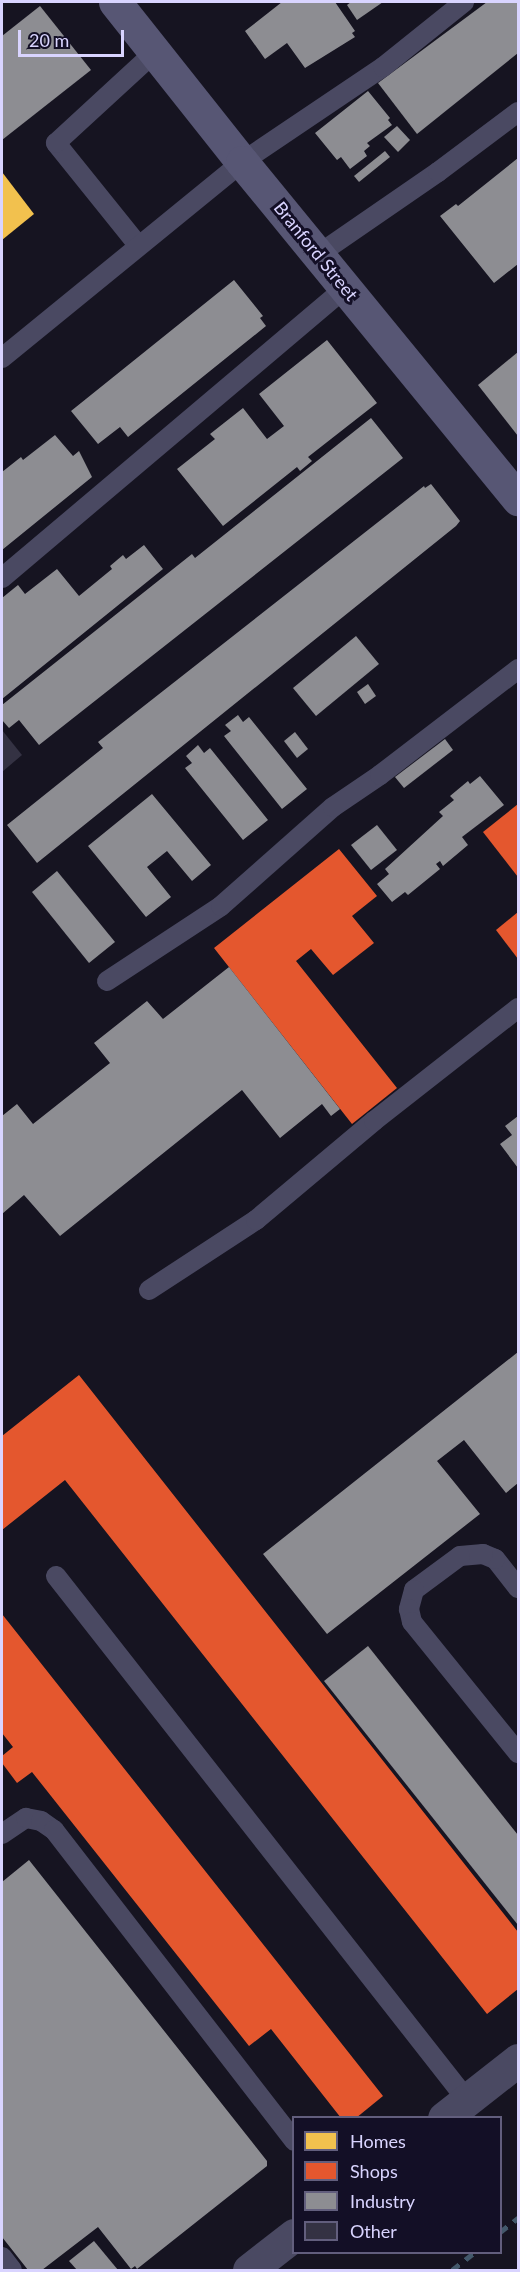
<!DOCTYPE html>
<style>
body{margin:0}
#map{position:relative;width:520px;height:2272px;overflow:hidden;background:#161421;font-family:Lato,sans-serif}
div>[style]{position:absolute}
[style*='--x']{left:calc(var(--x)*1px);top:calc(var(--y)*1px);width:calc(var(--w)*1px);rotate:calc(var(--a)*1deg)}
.homes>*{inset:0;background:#f2c14e}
.shops>*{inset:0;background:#e4572e}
.industry>*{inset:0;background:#8d8d92}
.building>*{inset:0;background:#343243}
.lane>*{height:20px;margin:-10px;padding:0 10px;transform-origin:10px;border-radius:10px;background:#4a4962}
.street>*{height:33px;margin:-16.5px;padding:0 16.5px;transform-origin:16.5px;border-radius:16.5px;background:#4a4962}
.secondary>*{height:33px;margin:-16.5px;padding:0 16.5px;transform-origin:16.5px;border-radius:16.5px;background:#575674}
.rail>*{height:4.5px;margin-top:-2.25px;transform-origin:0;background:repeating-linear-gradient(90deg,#43596b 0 9px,transparent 0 17px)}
span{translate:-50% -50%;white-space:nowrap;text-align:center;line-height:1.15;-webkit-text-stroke:6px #130f26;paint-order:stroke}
.street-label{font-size:18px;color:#d9d4ff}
.frame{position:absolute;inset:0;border:3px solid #d9d4ff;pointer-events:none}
.legend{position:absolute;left:292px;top:2116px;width:210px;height:138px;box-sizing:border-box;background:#130f26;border:2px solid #625e7d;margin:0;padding:8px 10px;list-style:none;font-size:18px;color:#d9d4ff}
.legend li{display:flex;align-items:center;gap:12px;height:30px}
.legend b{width:30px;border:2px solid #625e7d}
.scale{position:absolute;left:18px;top:30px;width:106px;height:27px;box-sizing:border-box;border:3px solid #d9d4ff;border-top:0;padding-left:8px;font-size:18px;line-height:21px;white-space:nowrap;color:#d9d4ff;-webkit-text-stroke:4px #130f26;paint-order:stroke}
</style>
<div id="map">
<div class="homes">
<div style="clip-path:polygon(2px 172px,34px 214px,2px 240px)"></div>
</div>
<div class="shops">
<div style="clip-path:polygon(518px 804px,518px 877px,483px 832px)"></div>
<div style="clip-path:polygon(339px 849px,377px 896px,352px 916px,374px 943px,333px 975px,311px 949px,296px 961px,397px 1088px,352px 1124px,214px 948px)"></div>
<div style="clip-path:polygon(518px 912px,518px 959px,496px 930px)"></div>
<div style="clip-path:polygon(79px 1375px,518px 1932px,518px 1989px,487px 2014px,65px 1480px,2px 1530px,2px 1436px)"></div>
<div style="clip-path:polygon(2px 1614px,383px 2096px,356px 2118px,341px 2118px,271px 2029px,249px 2046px,32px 1772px,17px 1783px,2px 1763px,2px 1756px,13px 1747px,2px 1733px)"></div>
</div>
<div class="industry">
<div style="clip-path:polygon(282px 2px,335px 2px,355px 31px,352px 33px,355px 37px,305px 68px,287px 43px,265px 59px,245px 31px)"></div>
<div style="clip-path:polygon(351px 2px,383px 2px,357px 20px,347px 5px)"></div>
<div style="clip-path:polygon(487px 2px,518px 2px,518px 53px,417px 134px,378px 83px)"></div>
<div style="clip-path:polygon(40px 6px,91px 70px,2px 140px,2px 36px)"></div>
<div style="clip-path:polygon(368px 91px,390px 118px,388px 120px,392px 125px,367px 143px,370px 146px,364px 151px,367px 156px,350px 169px,341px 157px,337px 160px,315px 133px)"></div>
<div style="clip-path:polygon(397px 126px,410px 140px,398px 152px,384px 137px)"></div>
<div style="clip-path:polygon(385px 151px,390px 157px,359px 182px,354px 176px)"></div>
<div style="clip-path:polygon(518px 158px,518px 264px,494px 283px,440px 216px,456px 204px,458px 206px)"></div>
<div style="clip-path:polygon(234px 280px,263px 316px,260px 318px,266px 326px,128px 437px,120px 427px,98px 444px,71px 411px)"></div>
<div style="clip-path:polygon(327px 340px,377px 403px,308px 457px,312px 461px,300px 471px,297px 467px,223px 526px,177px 469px,215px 439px,210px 434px,243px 408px,267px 439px,284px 426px,259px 394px)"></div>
<div style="clip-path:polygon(518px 352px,518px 436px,478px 385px)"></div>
<div style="clip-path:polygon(371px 418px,403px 458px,39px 745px,19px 720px,9px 728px,2px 720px,2px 705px,192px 554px,195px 558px)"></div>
<div style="clip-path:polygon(55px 435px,73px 456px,79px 451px,92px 477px,2px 550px,2px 472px,21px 457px,23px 460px)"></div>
<div style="clip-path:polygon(431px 484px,460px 521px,456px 526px,37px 863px,7px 825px,103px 748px,98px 742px,424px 486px,425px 488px)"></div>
<div style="clip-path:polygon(144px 545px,163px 569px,2px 699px,2px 598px,18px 585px,25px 594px,57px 569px,79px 596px,112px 569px,110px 566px,123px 555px,126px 559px)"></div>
<div style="clip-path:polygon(356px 636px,379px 664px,316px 716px,293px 688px)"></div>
<div style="clip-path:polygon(368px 684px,376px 696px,365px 704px,357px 692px)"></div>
<div style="clip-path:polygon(238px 715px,243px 722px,249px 717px,307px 789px,282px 809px,224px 736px,231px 731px,225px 725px)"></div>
<div style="clip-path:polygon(295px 732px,308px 749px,297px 758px,284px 741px)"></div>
<div style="clip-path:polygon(445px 739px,453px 750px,404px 788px,395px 777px)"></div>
<div style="clip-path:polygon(198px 745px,204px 753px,210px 748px,268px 820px,243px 840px,185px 768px,192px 763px,186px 756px)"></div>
<div style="clip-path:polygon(480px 776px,504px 805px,462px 837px,468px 845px,443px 866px,440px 861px,436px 864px,440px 869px,408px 895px,405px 892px,392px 902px,377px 884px,389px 874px,385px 869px,443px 816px,439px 812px,454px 800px,450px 796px,468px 781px,470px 784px)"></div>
<div style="clip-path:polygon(152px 794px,211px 865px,192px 881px,167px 851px,147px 867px,171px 897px,146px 917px,88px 846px)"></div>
<div style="clip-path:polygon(377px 825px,397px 850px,371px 870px,351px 845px)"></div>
<div style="clip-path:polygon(57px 871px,115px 942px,89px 963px,32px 892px)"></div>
<div style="clip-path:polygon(229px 967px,340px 1109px,331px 1116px,322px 1104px,280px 1138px,242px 1090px,60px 1236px,24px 1195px,2px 1214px,2px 1116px,17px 1104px,33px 1124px,110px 1063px,94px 1043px,147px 1001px,163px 1019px)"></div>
<div style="clip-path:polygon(518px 1116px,518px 1168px,500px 1144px,512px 1135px,505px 1126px)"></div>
<div style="clip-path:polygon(518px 1352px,518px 1483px,506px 1493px,464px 1440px,437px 1461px,480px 1514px,327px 1634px,263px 1554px)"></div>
<div style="clip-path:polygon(368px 1646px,518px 1835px,518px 1925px,324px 1681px)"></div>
<div style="clip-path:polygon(29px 1860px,267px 2161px,267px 2166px,137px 2269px,135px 2266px,131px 2269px,98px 2227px,42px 2270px,28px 2270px,2px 2237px,2px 1882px)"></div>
<div style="clip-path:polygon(94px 2241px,118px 2270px,77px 2270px,69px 2261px)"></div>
</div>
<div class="building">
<div style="clip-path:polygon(2px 730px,22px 755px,2px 772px)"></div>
</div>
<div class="lane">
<div style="--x:138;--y:245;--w:131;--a:-128.8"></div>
<div style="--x:56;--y:143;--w:136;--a:-42.6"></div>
<div style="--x:319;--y:254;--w:145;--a:-34.6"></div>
<div style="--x:438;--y:172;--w:100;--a:-36.9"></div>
<div style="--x:2;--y:358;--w:310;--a:-39.2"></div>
<div style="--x:242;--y:162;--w:170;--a:-34"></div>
<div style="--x:383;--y:67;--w:104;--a:-38.7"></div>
<div style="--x:2;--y:578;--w:449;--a:-40.2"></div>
<div style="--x:107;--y:981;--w:136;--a:-33.3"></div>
<div style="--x:221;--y:906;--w:149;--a:-41.5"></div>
<div style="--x:333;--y:807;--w:57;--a:-34.2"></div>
<div style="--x:380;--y:775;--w:174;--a:-37.5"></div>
<div style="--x:149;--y:1290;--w:128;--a:-33.2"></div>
<div style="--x:256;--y:1220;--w:154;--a:-40"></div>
<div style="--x:374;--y:1121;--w:183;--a:-38.1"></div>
<div style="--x:56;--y:1576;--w:666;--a:51.89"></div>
<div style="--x:518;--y:1588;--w:37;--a:-128"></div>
<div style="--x:495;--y:1559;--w:13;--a:-157"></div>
<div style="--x:483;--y:1554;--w:23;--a:175"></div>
<div style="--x:460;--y:1556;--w:57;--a:143.5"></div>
<div style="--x:414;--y:1590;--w:20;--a:105"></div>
<div style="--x:409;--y:1609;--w:13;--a:77"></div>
<div style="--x:412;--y:1622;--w:169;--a:51"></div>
<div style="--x:2;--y:1834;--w:29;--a:-34"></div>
<div style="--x:26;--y:1818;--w:15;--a:11"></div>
<div style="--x:41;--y:1821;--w:16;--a:35"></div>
<div style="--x:54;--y:1830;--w:393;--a:52.3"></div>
<div style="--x:2;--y:2257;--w:16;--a:52"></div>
</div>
<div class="street">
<div style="--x:444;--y:2118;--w:94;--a:-38.1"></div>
<div style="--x:249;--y:2270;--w:57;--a:-37.9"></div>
</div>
<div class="secondary">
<div style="--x:115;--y:2;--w:204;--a:51.6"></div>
<div style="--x:242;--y:162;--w:436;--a:50.7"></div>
</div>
<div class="rail">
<div style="--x:500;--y:2232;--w:23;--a:-38"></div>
<div style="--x:452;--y:2270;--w:29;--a:-38"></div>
</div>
<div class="street-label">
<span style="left:316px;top:251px;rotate:51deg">Branford Street</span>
</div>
<div class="frame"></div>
<ul class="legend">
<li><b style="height:16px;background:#f2c14e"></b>Homes</li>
<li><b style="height:16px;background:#e4572e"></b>Shops</li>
<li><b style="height:16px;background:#8d8d92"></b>Industry</li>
<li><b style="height:16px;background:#343243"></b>Other</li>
</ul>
<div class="scale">20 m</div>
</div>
